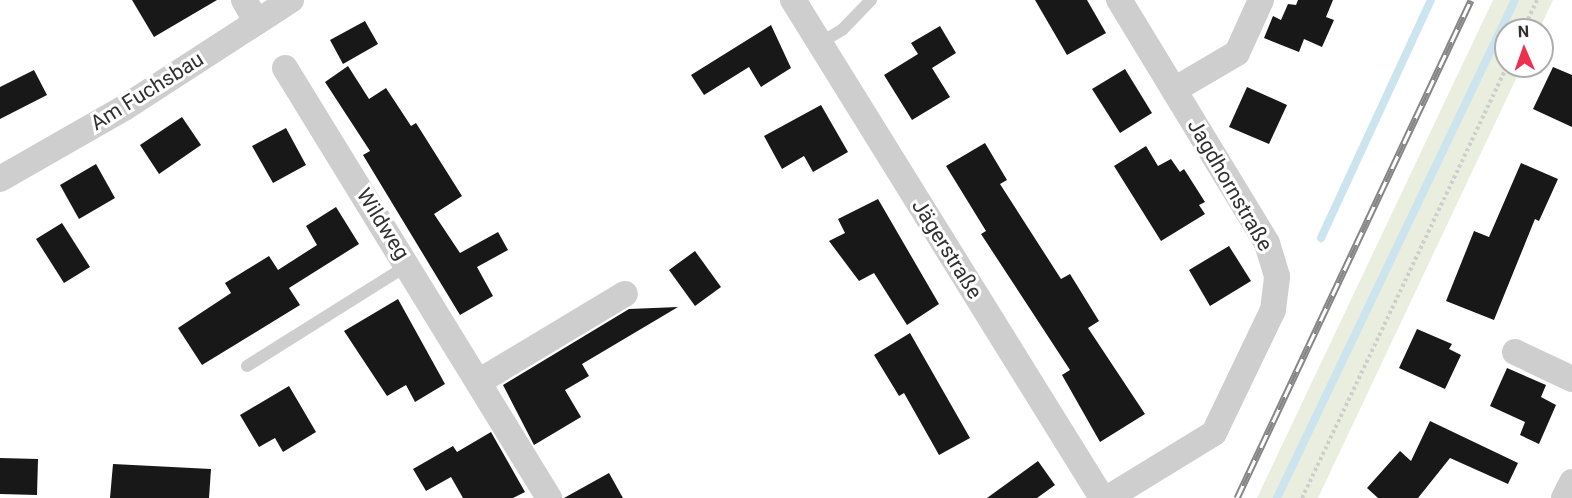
<!DOCTYPE html>
<meta charset="utf-8">
<style>
body{margin:0}
#map{position:relative;width:1572px;height:498px;overflow:hidden;background:#fff;font-family:Roboto,sans-serif}
div>[style]{position:absolute}
[style*='--x']{left:calc(var(--x)*1px);top:calc(var(--y)*1px);width:calc(var(--w)*1px);rotate:calc(var(--a)*1deg)}
.green>*{inset:0;background:#e9eedf}
.stream>*{height:8px;margin:-4px;padding:0 4px;transform-origin:4px;border-radius:4px;background:#cbe4ee}
.building>*{inset:0;background:#181818}
.path>*{height:4px;margin-top:-2px;transform-origin:0;background:repeating-linear-gradient(90deg,#cecece 0 3px,transparent 0 6px)}
.lane>*{height:12px;margin:-6px;padding:0 6px;transform-origin:6px;border-radius:6px;background:#cecece}
.street>*{height:26px;margin:-13px;padding:0 13px;transform-origin:13px;border-radius:13px;background:#cecece}
.rail>*{height:7px;margin-top:-3.5px;transform-origin:0;background:repeating-linear-gradient(90deg,#fff 0 14px,#868686 0 28px);box-sizing:border-box;border-block:2px solid #868686}
span{translate:-50% -50%;white-space:nowrap;text-align:center;line-height:1.15;-webkit-text-stroke:6px #fff;paint-order:stroke}
.street-label{font-size:21px;color:#313131}
.north{position:absolute;left:1494px;top:18px;width:60px;height:60px;box-sizing:border-box;background:#fff;border:2px solid #adadad;border-radius:50%;rotate:358deg;font-size:16px;font-weight:700;line-height:24px;text-align:center;color:#313131}
.north::after{content:'';display:block;margin:auto;width:21px;height:27px;background:#ec304e;clip-path:polygon(50% 0,100% 100%,50% 72%,0 100%)}
</style>
<div id="map">
<div class="green">
<div style="clip-path:polygon(1493px 0,1553px 0,1539px 30px,1506px 30px,1506px 66px,1522px 66px,1318px 498px,1257px 498px)"></div>
</div>
<div class="stream">
<div style="--x:1321;--y:238;--w:262;--a:-65.2"></div>
<div style="--x:1277;--y:498;--w:552;--a:-64.46"></div>
</div>
<div class="building">
<div style="clip-path:polygon(132px 0,217px 0,154px 37px)"></div>
<div style="clip-path:polygon(1035px 0,1087px 0,1106px 33px,1067px 55px)"></div>
<div style="clip-path:polygon(1298px 0,1333px 0,1326px 17px,1334px 20px,1322px 47px,1304px 39px,1299px 52px,1264px 38px,1273px 16px,1281px 20px,1288px 4px,1296px 5px)"></div>
<div style="clip-path:polygon(365px 21px,378px 44px,343px 64px,330px 40px)"></div>
<div style="clip-path:polygon(771px 25px,791px 68px,761px 87px,749px 67px,704px 95px,691px 75px)"></div>
<div style="clip-path:polygon(940px 26px,956px 53px,932px 68px,950px 97px,912px 120px,884px 75px,918px 54px,911px 43px)"></div>
<div style="clip-path:polygon(348px 66px,369px 99px,386px 88px,411px 126px,416px 123px,462px 196px,434px 214px,460px 253px,498px 232px,508px 250px,477px 267px,493px 296px,460px 315px,363px 155px,370px 151px,325px 82px)"></div>
<div style="clip-path:polygon(1553px 67px,1572px 75px,1572px 127px,1533px 109px)"></div>
<div style="clip-path:polygon(1125px 69px,1152px 113px,1120px 133px,1092px 89px)"></div>
<div style="clip-path:polygon(34px 70px,47px 95px,0 119px,0 87px)"></div>
<div style="clip-path:polygon(1247px 87px,1287px 105px,1269px 144px,1229px 127px)"></div>
<div style="clip-path:polygon(821px 105px,848px 152px,813px 172px,804px 156px,782px 169px,764px 136px)"></div>
<div style="clip-path:polygon(182px 117px,201px 145px,159px 174px,140px 145px)"></div>
<div style="clip-path:polygon(286px 128px,306px 165px,273px 183px,252px 146px)"></div>
<div style="clip-path:polygon(985px 143px,1007px 180px,1000px 184px,1061px 279px,1070px 274px,1099px 321px,1088px 328px,1145px 414px,1100px 442px,1062px 375px,1070px 370px,981px 234px,986px 231px,946px 166px)"></div>
<div style="clip-path:polygon(1146px 146px,1158px 166px,1171px 159px,1180px 172px,1184px 169px,1205px 202px,1199px 205px,1205px 214px,1161px 241px,1114px 166px)"></div>
<div style="clip-path:polygon(1521px 163px,1558px 179px,1539px 221px,1535px 219px,1494px 320px,1446px 301px,1474px 231px,1489px 237px)"></div>
<div style="clip-path:polygon(96px 164px,115px 198px,79px 219px,60px 185px)"></div>
<div style="clip-path:polygon(878px 199px,939px 304px,907px 325px,874px 273px,859px 281px,829px 241px,845px 233px,838px 219px)"></div>
<div style="clip-path:polygon(336px 207px,359px 244px,289px 288px,300px 305px,202px 365px,178px 328px,231px 293px,225px 283px,269px 256px,278px 270px,317px 245px,306px 226px)"></div>
<div style="clip-path:polygon(62px 223px,90px 267px,64px 283px,36px 239px)"></div>
<div style="clip-path:polygon(1229px 246px,1251px 281px,1210px 306px,1189px 270px)"></div>
<div style="clip-path:polygon(695px 251px,721px 287px,695px 306px,669px 270px)"></div>
<div style="clip-path:polygon(398px 299px,445px 384px,415px 402px,406px 385px,387px 396px,344px 331px)"></div>
<div style="clip-path:polygon(678px 307px,582px 364px,589px 376px,565px 390px,581px 417px,534px 445px,503px 385px,629px 309px)"></div>
<div style="clip-path:polygon(1417px 329px,1452px 344px,1449px 349px,1461px 355px,1445px 389px,1399px 368px)"></div>
<div style="clip-path:polygon(910px 333px,970px 438px,939px 455px,904px 393px,899px 396px,874px 355px)"></div>
<div style="clip-path:polygon(1507px 368px,1546px 385px,1541px 397px,1556px 405px,1539px 444px,1520px 435px,1525px 422px,1490px 406px)"></div>
<div style="clip-path:polygon(289px 386px,316px 432px,283px 452px,275px 438px,259px 447px,240px 415px)"></div>
<div style="clip-path:polygon(1430px 421px,1518px 463px,1508px 484px,1450px 458px,1418px 498px,1378px 498px,1367px 488px,1400px 451px,1411px 461px)"></div>
<div style="clip-path:polygon(491px 432px,525px 492px,513px 498px,463px 498px,451px 477px,426px 491px,413px 469px,453px 446px,457px 452px)"></div>
<div style="clip-path:polygon(0 458px,38px 459px,37px 495px,0 494px)"></div>
<div style="clip-path:polygon(1038px 461px,1055px 485px,1037px 498px,987px 498px)"></div>
<div style="clip-path:polygon(113px 464px,211px 469px,209px 498px,110px 498px)"></div>
<div style="clip-path:polygon(609px 473px,623px 498px,564px 498px)"></div>
</div>
<div class="path">
<div style="--x:1523;--y:30;--w:33;--a:-65"></div>
<div style="--x:1302;--y:498;--w:478;--a:-64.6"></div>
</div>
<div class="lane">
<div style="--x:820;--y:43;--w:26;--a:-31"></div>
<div style="--x:842;--y:30;--w:42;--a:-46"></div>
<div style="--x:247;--y:366;--w:190;--a:-32.1"></div>
</div>
<div class="street">
<div style="--x:244;--y:0;--w:24;--a:60"></div>
<div style="--x:793;--y:0;--w:586;--a:58.18"></div>
<div style="--x:285;--y:68;--w:505;--a:58.45"></div>
<div style="--x:1174;--y:90;--w:73;--a:-30.4"></div>
<div style="--x:1237;--y:53;--w:58;--a:-65.6"></div>
<div style="--x:0;--y:179;--w:143;--a:-29.8"></div>
<div style="--x:124;--y:108;--w:199;--a:-32.9"></div>
<div style="--x:1515;--y:352;--w:63;--a:25.3"></div>
<div style="--x:480;--y:381;--w:169;--a:-31"></div>
<div style="--x:1108;--y:498;--w:124;--a:-31.5"></div>
<div style="--x:1214;--y:433;--w:136;--a:-64.4"></div>
<div style="--x:1273;--y:310;--w:34;--a:-83"></div>
<div style="--x:1277;--y:276;--w:34;--a:-107"></div>
<div style="--x:1267;--y:243;--w:285;--a:-121.3"></div>
<div style="--x:1564;--y:498;--w:18;--a:-63"></div>
</div>
<div class="rail">
<div style="--x:1237;--y:498;--w:550;--a:-64.83"></div>
</div>
<div class="street-label">
<span style="left:147px;top:91px;rotate:-32deg">Am Fuchsbau</span>
<span style="left:1230px;top:185px;rotate:60deg">Jagdhornstraße</span>
<span style="left:383px;top:224px;rotate:58deg">Wildweg</span>
<span style="left:947px;top:249px;rotate:58deg">Jägerstraße</span>
</div>
<div class="north">N</div>
</div>
